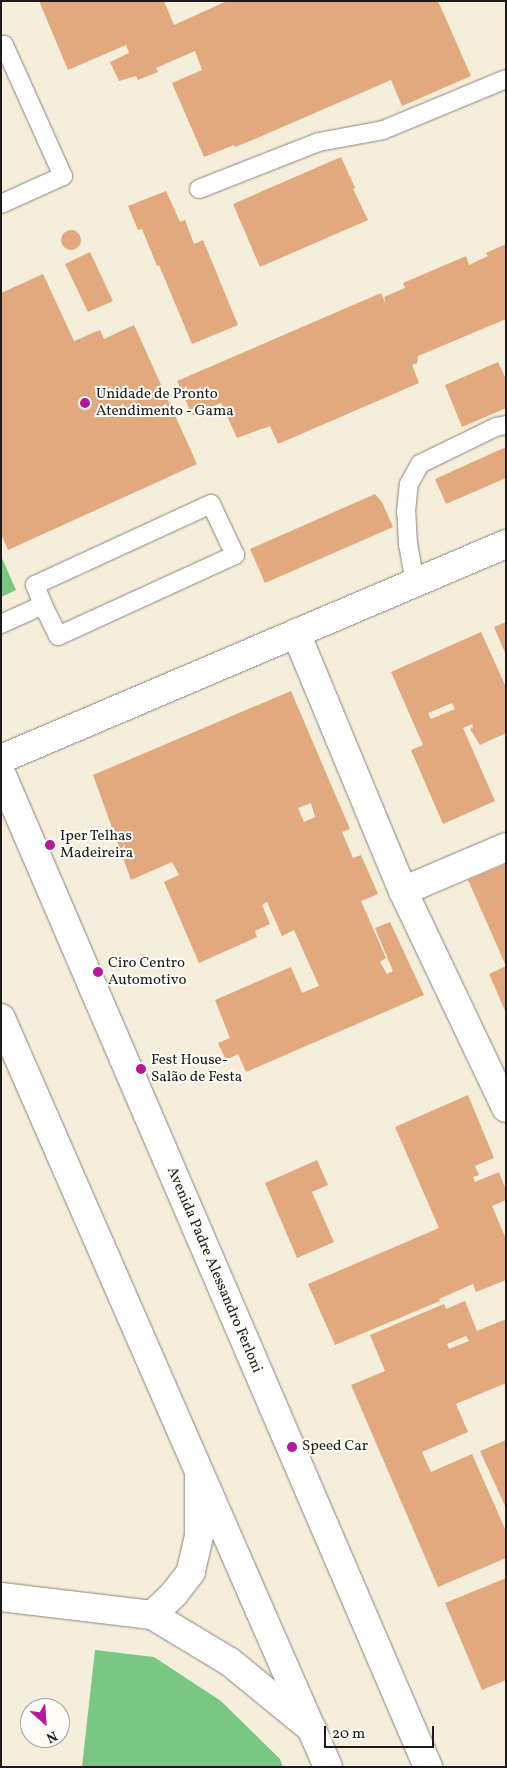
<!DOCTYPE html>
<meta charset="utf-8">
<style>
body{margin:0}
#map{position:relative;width:507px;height:1768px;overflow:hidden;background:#f5eedb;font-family:Vollkorn,serif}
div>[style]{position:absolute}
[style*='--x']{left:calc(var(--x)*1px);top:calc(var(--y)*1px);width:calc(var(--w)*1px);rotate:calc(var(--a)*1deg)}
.green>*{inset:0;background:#79c685}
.building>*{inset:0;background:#e1a97d}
.round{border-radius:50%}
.roads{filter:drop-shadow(0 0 1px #88857c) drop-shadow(0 0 1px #88857c)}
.service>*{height:18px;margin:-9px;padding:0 9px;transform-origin:9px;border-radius:9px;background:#fff}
.minor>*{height:28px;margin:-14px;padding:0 14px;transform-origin:14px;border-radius:14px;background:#fff}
.secondary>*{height:28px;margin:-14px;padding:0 14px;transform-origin:14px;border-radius:14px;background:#fff}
.dots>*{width:14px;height:14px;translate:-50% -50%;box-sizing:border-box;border:2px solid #fdfcf7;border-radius:50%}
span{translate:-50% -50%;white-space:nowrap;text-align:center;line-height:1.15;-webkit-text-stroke:4px #fdfcf7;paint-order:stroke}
.poi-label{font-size:15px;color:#1c1c1c}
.left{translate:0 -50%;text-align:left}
.street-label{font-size:15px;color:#1c1c1c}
.frame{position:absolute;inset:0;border:2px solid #1c1c1c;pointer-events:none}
.north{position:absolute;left:20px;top:1698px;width:50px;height:50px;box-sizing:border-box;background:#fdfcf7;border:1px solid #a3a29f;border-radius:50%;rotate:154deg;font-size:14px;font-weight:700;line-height:20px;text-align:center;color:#1c1c1c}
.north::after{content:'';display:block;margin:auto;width:18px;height:22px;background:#b5179e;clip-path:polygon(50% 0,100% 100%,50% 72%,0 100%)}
.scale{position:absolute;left:324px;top:1726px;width:110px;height:22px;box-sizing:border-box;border:2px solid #1c1c1c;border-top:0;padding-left:6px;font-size:15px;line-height:18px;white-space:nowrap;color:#1c1c1c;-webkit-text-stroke:4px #fdfcf7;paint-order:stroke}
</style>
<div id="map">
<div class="green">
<div style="clip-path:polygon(1px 556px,16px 590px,1px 597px)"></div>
<div style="clip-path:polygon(95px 1650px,154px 1657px,221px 1701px,280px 1759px,283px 1767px,82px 1767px)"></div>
</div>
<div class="building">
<div style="clip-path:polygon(39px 1px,164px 1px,174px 25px,227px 1px,438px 1px,471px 76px,402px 106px,391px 80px,257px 138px,235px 147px,234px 145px,204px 157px,172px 83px,202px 70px,195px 51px,156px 68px,158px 72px,138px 80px,136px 76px,119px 81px,110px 62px,129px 53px,126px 45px,68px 70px)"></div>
<div style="clip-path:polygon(341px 157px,355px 188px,353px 189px,368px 220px,260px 267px,233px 204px)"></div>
<div style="clip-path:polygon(166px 191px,180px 222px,185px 220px,194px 244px,203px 240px,238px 325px,192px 344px,159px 265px,157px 266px,142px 229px,138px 230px,128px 206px)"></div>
<div class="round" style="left:61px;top:230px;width:20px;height:20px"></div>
<div style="clip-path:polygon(506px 244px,506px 319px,418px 356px,417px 363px,412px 365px,419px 383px,278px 444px,270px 426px,237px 438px,221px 403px,192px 415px,177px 381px,381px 293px,386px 305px,384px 297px,405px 288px,403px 283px,466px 256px,469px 265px,488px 256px,486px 253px)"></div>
<div style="clip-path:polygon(90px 252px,113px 301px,88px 312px,65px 264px)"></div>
<div style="clip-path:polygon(43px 274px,74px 341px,100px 330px,104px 339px,134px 325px,197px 464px,8px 550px,1px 534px,1px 293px)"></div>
<div style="clip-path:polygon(498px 362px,506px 379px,506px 408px,462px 427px,445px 385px)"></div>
<div style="clip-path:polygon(506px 447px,506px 478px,446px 504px,435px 479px)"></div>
<div style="clip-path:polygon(375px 494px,382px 502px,393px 527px,265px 583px,250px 549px)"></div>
<div style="clip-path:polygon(506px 622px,506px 655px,494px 627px)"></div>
<div style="clip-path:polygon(evenodd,481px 632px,506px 687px,506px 733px,480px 745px,470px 729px,473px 727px,472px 724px,463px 728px,495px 801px,443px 824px,411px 750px,423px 745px,391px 672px,481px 632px,452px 703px,455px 709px,431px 719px,428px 713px,452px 703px)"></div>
<div style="clip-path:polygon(evenodd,291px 691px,350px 829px,342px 832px,353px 858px,361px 855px,378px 894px,361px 901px,386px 958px,380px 962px,387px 974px,393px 971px,375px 928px,390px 922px,424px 995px,246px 1072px,238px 1054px,226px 1060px,218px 1043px,230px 1038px,215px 1000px,291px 967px,302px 993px,319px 986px,294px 930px,282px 936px,267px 902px,262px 905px,270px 924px,255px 931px,257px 937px,199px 963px,164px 882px,179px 875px,172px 862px,131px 880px,93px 775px,291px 691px,311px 803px,315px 817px,304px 822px,298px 808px,311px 803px)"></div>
<div style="clip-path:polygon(506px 864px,506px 966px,468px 880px)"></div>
<div style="clip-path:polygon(506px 966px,506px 1013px,489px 974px)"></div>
<div style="clip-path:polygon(468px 1095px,494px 1158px,475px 1166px,479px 1175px,473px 1177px,475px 1182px,499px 1172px,506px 1190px,506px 1200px,492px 1206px,506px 1239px,506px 1280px,476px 1292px,473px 1284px,439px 1299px,440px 1301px,335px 1345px,308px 1284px,439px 1228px,395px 1127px)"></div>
<div style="clip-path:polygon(317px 1160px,328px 1185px,312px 1192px,334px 1242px,297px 1258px,265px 1183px)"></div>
<div style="clip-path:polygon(evenodd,465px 1301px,477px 1331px,506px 1319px,506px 1383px,456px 1404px,468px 1432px,422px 1452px,431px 1472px,472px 1454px,506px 1531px,506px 1558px,438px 1587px,351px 1385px,385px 1371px,370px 1335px,444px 1304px,446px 1309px,465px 1301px,466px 1336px,469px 1341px,449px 1349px,447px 1344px,466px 1336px)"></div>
<div style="clip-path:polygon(506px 1440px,506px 1508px,480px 1451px)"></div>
<div style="clip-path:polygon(506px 1578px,506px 1680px,482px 1690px,445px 1603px)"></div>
</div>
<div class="roads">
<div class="service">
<div style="--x:1;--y:46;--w:3;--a:-18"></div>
<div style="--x:4;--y:45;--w:144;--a:65.8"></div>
<div style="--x:63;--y:176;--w:68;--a:155.7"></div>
<div style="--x:199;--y:189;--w:129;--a:-21.4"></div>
<div style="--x:319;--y:142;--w:65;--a:-10.6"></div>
<div style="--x:383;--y:130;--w:133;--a:-22.5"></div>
<div style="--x:415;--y:583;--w:39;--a:-100"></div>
<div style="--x:408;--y:545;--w:34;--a:-93"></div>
<div style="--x:406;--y:511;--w:27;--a:-84"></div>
<div style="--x:409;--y:484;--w:23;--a:-61"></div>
<div style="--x:420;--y:464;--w:85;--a:-26"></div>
<div style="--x:496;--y:427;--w:10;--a:-11"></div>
<div style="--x:1;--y:624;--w:46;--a:-24.3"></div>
<div style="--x:43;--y:605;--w:34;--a:64"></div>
<div style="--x:58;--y:636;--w:195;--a:-24.6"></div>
<div style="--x:235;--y:555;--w:56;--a:-115.2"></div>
<div style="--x:211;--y:504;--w:194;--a:155.3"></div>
<div style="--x:35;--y:585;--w:22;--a:68"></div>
</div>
<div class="minor">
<div style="--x:296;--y:633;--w:279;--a:67.5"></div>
<div style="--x:403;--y:891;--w:240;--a:64.6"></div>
<div style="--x:1;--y:759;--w:549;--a:-23.06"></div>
<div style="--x:403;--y:891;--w:112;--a:-23.1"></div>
<div style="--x:199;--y:1473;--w:63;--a:90"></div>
<div style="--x:199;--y:1536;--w:37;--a:103"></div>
<div style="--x:191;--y:1572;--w:28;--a:128"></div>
<div style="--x:174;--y:1594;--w:30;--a:136"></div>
<div style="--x:152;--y:1615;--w:91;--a:31.1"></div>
<div style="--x:230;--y:1662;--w:106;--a:39.3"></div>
<div style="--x:1;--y:1597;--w:152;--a:6.8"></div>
</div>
<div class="secondary">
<div style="--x:1;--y:773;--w:1082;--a:66.75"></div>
<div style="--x:1;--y:1018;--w:817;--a:66.41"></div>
</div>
</div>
<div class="dots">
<div style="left:85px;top:403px;background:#b5179e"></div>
<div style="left:50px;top:845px;background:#b5179e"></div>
<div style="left:98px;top:972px;background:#b5179e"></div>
<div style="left:141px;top:1069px;background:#b5179e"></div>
<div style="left:292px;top:1447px;background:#b5179e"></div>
</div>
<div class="poi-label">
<span class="left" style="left:96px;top:403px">Unidade de Pronto<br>Atendimento - Gama</span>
<span class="left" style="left:60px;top:845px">Iper Telhas<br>Madeireira</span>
<span class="left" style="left:108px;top:972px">Ciro Centro<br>Automotivo</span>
<span class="left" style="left:151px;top:1069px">Fest House-<br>Salão de Festa</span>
<span class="left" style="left:302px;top:1447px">Speed Car</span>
</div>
<div class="street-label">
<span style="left:214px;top:1270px;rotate:67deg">Avenida Padre Alessandro Ferloni</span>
</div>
<div class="frame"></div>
<div class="north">N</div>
<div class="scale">20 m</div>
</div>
